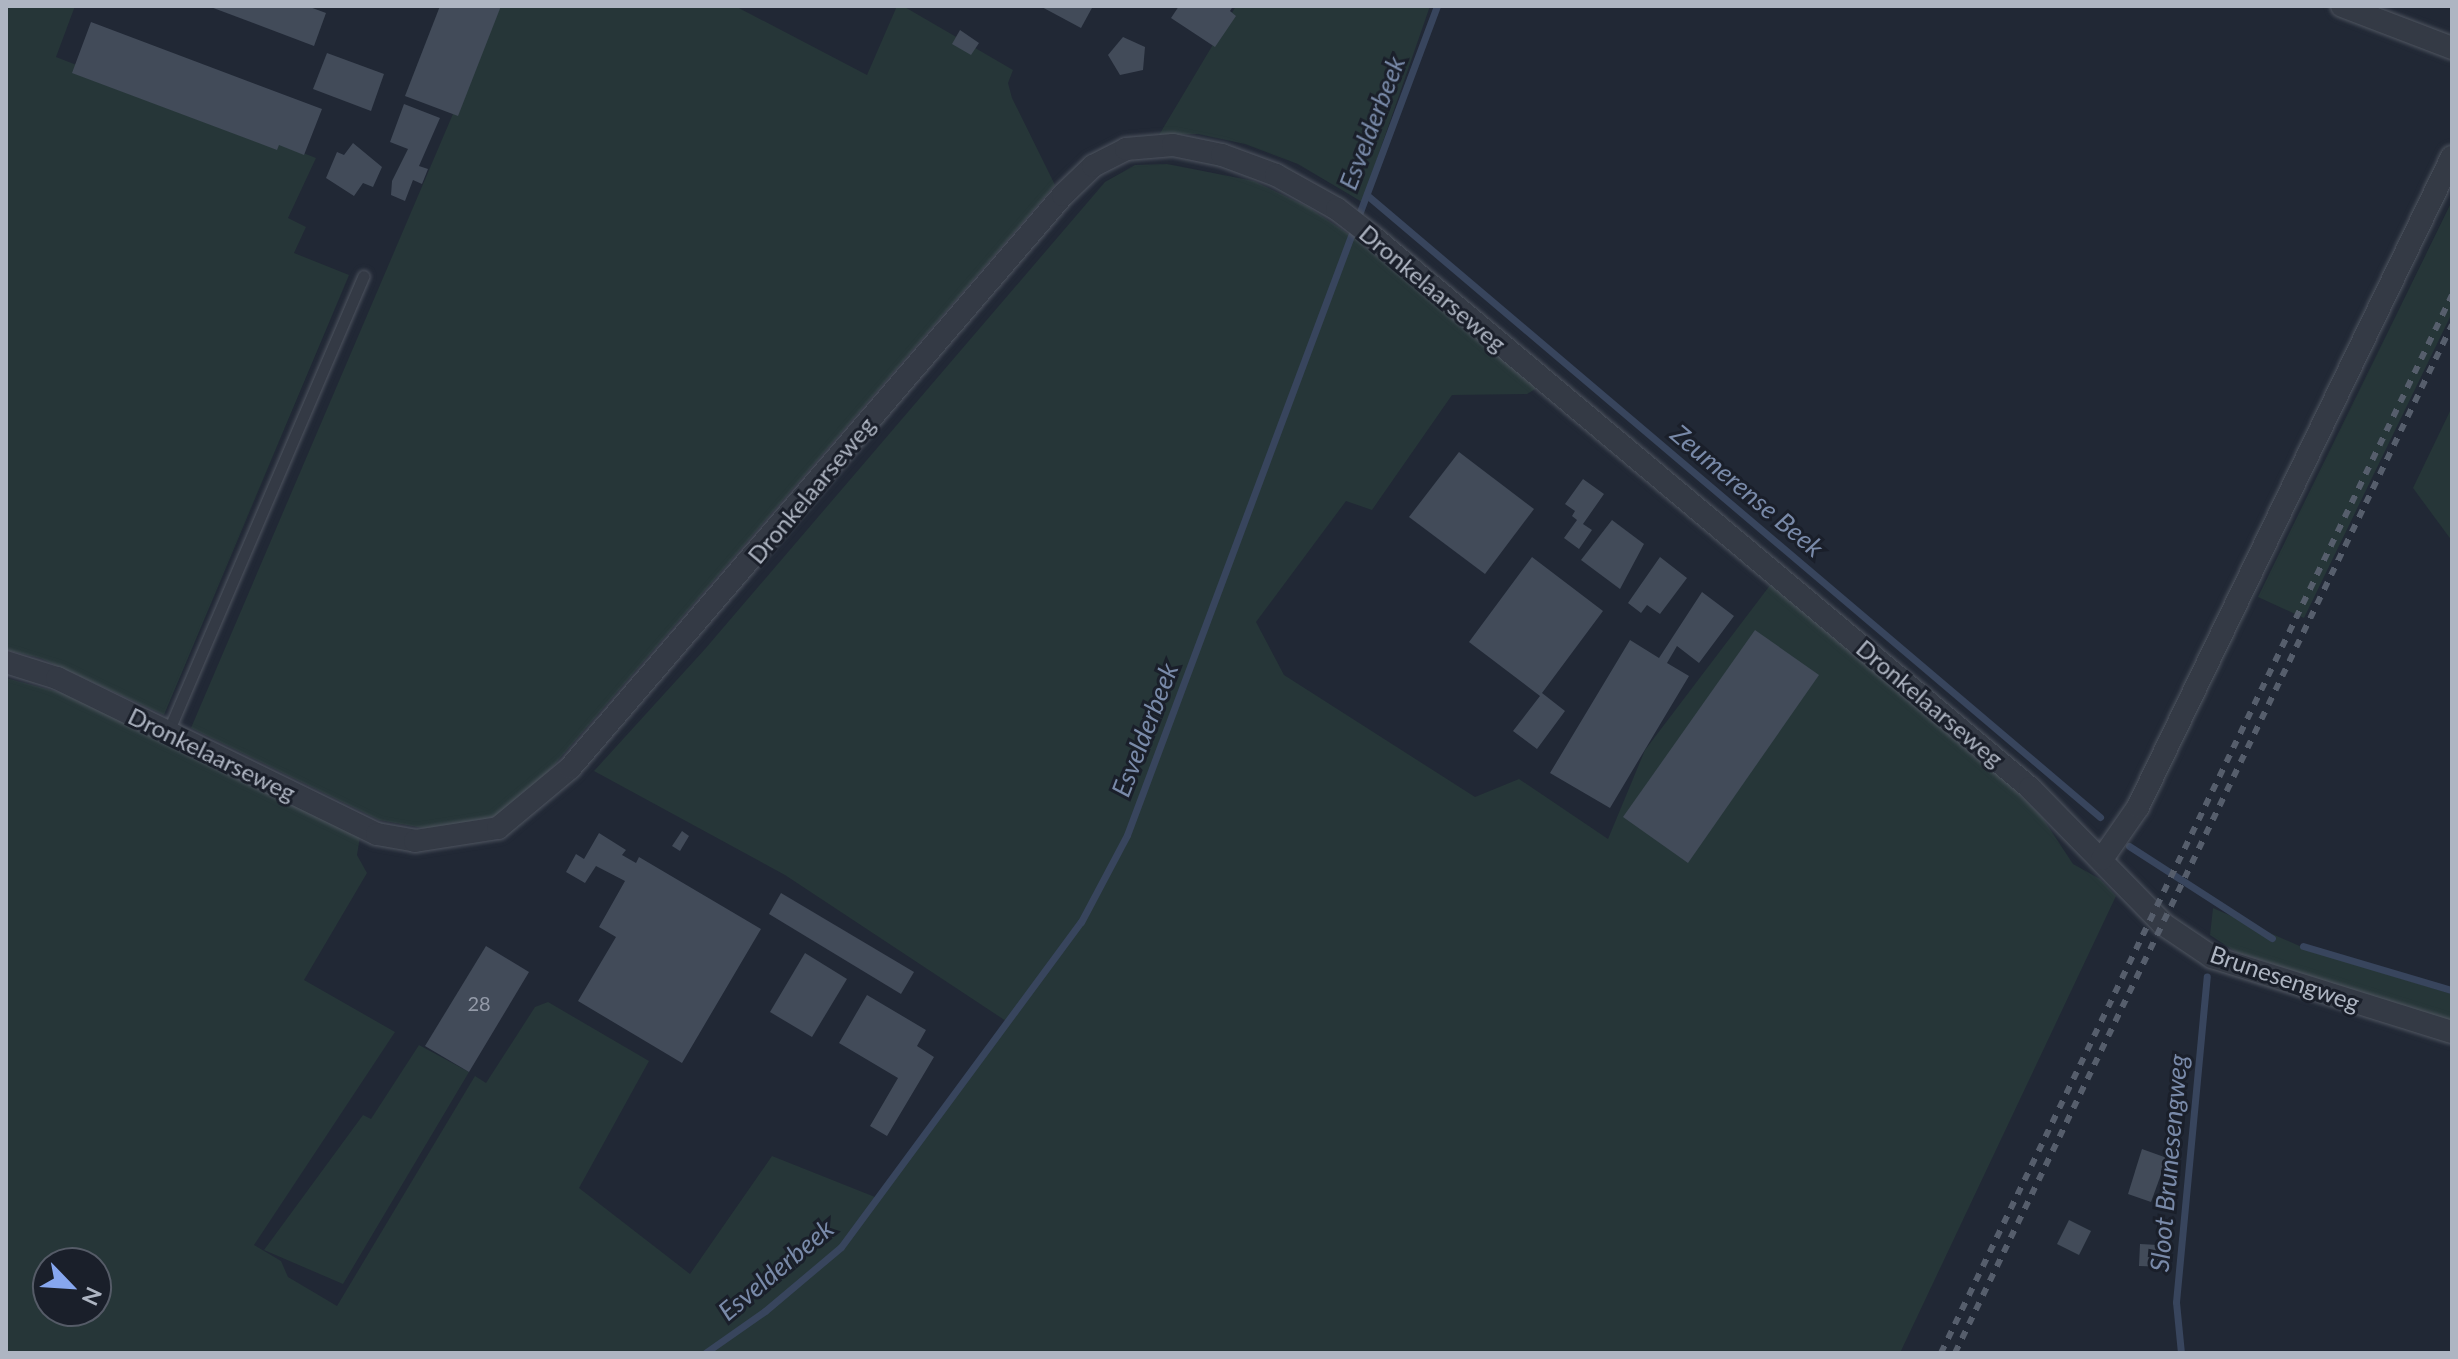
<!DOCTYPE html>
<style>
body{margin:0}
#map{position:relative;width:2458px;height:1359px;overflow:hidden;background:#212835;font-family:Lato,sans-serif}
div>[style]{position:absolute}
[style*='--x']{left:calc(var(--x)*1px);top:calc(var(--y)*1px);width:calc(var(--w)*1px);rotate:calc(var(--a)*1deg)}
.green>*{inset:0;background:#263638}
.stream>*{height:7px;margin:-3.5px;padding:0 3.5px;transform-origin:3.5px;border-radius:3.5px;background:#38455d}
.building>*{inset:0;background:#424b59}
.roads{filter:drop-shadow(0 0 2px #4f5560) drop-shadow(0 0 2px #4f5560)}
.lane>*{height:11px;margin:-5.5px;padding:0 5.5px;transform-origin:5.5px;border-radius:5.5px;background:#343a45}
.street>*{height:22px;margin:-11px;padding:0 11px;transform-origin:11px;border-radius:11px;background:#343a45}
.rail>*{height:6px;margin-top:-3px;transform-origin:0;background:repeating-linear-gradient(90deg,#565e6c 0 8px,transparent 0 16px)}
span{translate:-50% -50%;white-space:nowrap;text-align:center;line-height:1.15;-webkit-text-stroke:6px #1a1f2a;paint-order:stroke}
.number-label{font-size:20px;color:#939aa8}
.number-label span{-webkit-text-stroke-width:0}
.street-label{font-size:24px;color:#aeb5c2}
.water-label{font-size:26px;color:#798aa9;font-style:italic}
.frame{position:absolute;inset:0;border:8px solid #aeb5c2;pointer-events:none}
.north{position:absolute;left:32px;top:1247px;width:80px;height:80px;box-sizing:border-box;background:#1a1f2a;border:2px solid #555b67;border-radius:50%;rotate:115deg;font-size:22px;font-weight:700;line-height:32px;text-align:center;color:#aeb5c2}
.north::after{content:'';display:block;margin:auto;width:28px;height:36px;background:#87a7ef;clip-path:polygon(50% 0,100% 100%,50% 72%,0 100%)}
</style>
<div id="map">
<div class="green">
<div style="clip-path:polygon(6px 6px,75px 6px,56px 57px,316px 158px,288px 218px,306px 227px,294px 253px,349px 275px,164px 715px,40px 658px,6px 650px)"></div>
<div style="clip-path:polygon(499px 6px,735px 6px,867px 75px,897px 6px,903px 6px,1013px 70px,1008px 83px,1012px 98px,1055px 185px,548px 772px,500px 814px,459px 829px,423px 828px,379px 820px,191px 728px)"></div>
<div style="clip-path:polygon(1236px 6px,1430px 6px,1362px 202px,1298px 164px,1245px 144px,1198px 134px,1159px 135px)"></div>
<div style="clip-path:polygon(evenodd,1167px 164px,1254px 181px,1308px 207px,1356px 239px,1537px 388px,1527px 394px,1452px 395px,1372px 510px,1346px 501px,1256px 622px,1284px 675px,1475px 797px,1519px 779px,1608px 839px,1645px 750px,1771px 584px,2002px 776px,2042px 817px,2073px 864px,2100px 879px,2116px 896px,1900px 1353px,6px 1353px,6px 678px,70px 695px,360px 837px,357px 855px,367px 873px,304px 980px,395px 1032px,254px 1245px,281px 1261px,288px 1277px,337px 1306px,475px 1076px,486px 1083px,535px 1007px,548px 1002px,649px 1061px,579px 1188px,690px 1274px,772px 1156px,880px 1199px,1009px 1023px,785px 875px,594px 771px,705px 649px,1105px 182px,1135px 165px,1167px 164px,48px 1263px,96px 1263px,96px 1311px,48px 1311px,48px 1263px)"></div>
<div style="clip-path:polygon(2452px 201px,2452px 313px,2304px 618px,2258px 597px)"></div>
<div style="clip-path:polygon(2452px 407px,2452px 541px,2413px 488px)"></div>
<div style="clip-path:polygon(2213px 908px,2313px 952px,2452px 994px,2452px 1022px,2236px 952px,2210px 935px)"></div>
<div style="clip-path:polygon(419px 1045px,469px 1072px,343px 1284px,264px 1250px,363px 1115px,371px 1119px)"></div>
</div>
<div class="stream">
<div style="--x:1368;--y:196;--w:960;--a:40.31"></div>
<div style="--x:2129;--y:846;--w:170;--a:32.8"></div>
<div style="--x:2303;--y:946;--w:155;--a:16.5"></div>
<div style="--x:705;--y:1353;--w:73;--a:-35"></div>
<div style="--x:765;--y:1311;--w:99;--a:-40.1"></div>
<div style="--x:841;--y:1247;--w:404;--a:-53.6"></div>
<div style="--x:1081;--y:922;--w:98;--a:-62.1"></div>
<div style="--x:1127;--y:835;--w:885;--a:-69.5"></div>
<div style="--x:2181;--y:1353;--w:51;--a:-95.6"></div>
<div style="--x:2176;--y:1302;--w:327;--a:-84.6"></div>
</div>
<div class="building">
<div style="clip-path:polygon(208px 6px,307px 6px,326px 13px,314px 46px)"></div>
<div style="clip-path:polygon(440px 6px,501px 6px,458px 116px,405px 96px)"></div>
<div style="clip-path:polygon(1040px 6px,1093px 6px,1081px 28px)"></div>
<div style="clip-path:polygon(1179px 6px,1233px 6px,1230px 11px,1236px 16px,1215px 47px,1171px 18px)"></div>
<div style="clip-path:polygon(91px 22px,322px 109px,304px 155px,279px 145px,277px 150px,72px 73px)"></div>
<div style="clip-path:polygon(960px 30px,979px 43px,971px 55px,952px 44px)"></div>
<div style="clip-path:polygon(1123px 37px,1145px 47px,1143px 70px,1120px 75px,1108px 55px)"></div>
<div style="clip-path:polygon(327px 53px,384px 74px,371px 111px,313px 89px)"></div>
<div style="clip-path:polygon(404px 104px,440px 118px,419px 166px,428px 169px,422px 184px,413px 180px,405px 201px,391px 195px,392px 181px,408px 149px,390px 142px)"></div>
<div style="clip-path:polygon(353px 143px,382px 167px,373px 187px,363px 183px,354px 196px,326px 178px,337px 152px,344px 155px)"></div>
<div style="clip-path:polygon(1459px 452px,1534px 509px,1485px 574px,1409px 517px)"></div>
<div style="clip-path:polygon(1583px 479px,1604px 494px,1583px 524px,1592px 530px,1579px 549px,1564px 538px,1577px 520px,1572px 516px,1575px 511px,1565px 504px)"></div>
<div style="clip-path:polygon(1612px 520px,1644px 544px,1620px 589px,1581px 560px)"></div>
<div style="clip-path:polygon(1532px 557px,1603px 611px,1542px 693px,1565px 711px,1537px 749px,1513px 731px,1540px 696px,1469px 642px)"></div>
<div style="clip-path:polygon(1660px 557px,1687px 578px,1660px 614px,1647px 605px,1641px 613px,1628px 603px)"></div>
<div style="clip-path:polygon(1702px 592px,1734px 616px,1699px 663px,1677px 646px,1667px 663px,1689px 676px,1610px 808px,1550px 773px,1630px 640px,1659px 658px)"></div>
<div style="clip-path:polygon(1755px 630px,1819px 675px,1688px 863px,1623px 817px)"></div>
<div style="clip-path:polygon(682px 831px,689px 836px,680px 851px,672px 846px)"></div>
<div style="clip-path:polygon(599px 833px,626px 850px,622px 855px,636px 863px,639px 857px,761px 929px,682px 1063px,578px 1001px,616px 937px,599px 927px,625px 881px,596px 866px,585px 883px,566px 872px,576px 854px,584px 859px)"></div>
<div style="clip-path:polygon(781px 893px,914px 972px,901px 994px,769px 914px)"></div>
<div style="clip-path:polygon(486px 946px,529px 972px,469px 1072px,425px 1046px)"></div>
<div style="clip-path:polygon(805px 953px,847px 979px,812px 1037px,770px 1012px)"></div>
<div style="clip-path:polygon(867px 995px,926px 1030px,917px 1046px,934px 1057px,887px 1136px,870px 1126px,898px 1078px,839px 1043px)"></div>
<div style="clip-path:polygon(2142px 1149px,2167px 1158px,2151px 1202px,2128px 1194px)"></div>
<div style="clip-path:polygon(2069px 1220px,2091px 1231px,2079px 1255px,2057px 1244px)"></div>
<div style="clip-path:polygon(2158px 1239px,2171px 1239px,2168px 1267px,2139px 1266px,2140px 1244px,2158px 1245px)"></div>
</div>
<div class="roads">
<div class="lane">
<div style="--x:168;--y:732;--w:496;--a:-66.8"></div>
</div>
<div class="street">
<div style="--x:2342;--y:6;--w:118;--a:20.9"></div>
<div style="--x:6;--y:662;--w:53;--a:17.4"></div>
<div style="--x:57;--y:678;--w:356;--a:26"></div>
<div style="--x:377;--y:834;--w:39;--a:10"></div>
<div style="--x:415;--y:841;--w:84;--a:-8.9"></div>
<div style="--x:498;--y:828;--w:94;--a:-39.8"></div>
<div style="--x:570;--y:768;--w:756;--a:-49.29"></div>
<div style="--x:1063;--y:195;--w:42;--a:-44"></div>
<div style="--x:1093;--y:166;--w:37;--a:-27"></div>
<div style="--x:1126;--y:149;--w:47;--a:-4.9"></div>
<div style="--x:1173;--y:145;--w:50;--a:11.5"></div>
<div style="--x:1222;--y:155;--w:58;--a:20.3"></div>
<div style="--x:1276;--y:175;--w:70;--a:29.1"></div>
<div style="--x:1337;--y:209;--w:44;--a:37.6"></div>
<div style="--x:1372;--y:236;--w:859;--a:39.99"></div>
<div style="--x:2030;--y:788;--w:190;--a:45.6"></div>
<div style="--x:2163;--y:924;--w:59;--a:34"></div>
<div style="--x:2212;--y:957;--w:251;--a:17.4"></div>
<div style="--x:2102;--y:859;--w:63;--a:-55.3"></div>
<div style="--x:2138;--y:807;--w:722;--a:-64.22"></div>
</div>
</div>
<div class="rail">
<div style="--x:1941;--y:1353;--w:1175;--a:-64.22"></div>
<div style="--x:1955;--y:1353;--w:1142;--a:-64.2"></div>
</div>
<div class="number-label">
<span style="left:479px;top:1003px">28</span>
</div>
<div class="street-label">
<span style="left:1433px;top:288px;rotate:40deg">Dronkelaarseweg</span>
<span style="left:811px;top:490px;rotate:-50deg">Dronkelaarseweg</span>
<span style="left:1930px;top:703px;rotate:40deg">Dronkelaarseweg</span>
<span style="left:212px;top:754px;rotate:26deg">Dronkelaarseweg</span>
<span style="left:2285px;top:978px;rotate:19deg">Brunesengweg</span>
</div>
<div class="water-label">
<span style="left:1372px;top:123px;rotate:-69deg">Esvelderbeek</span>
<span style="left:1747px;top:491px;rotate:40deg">Zeumerense Beek</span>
<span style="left:1145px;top:730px;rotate:-69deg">Esvelderbeek</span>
<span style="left:2169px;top:1163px;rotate:-85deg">Sloot Brunesengweg</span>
<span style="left:776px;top:1270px;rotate:-40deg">Esvelderbeek</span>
</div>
<div class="frame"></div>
<div class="north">N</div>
</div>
